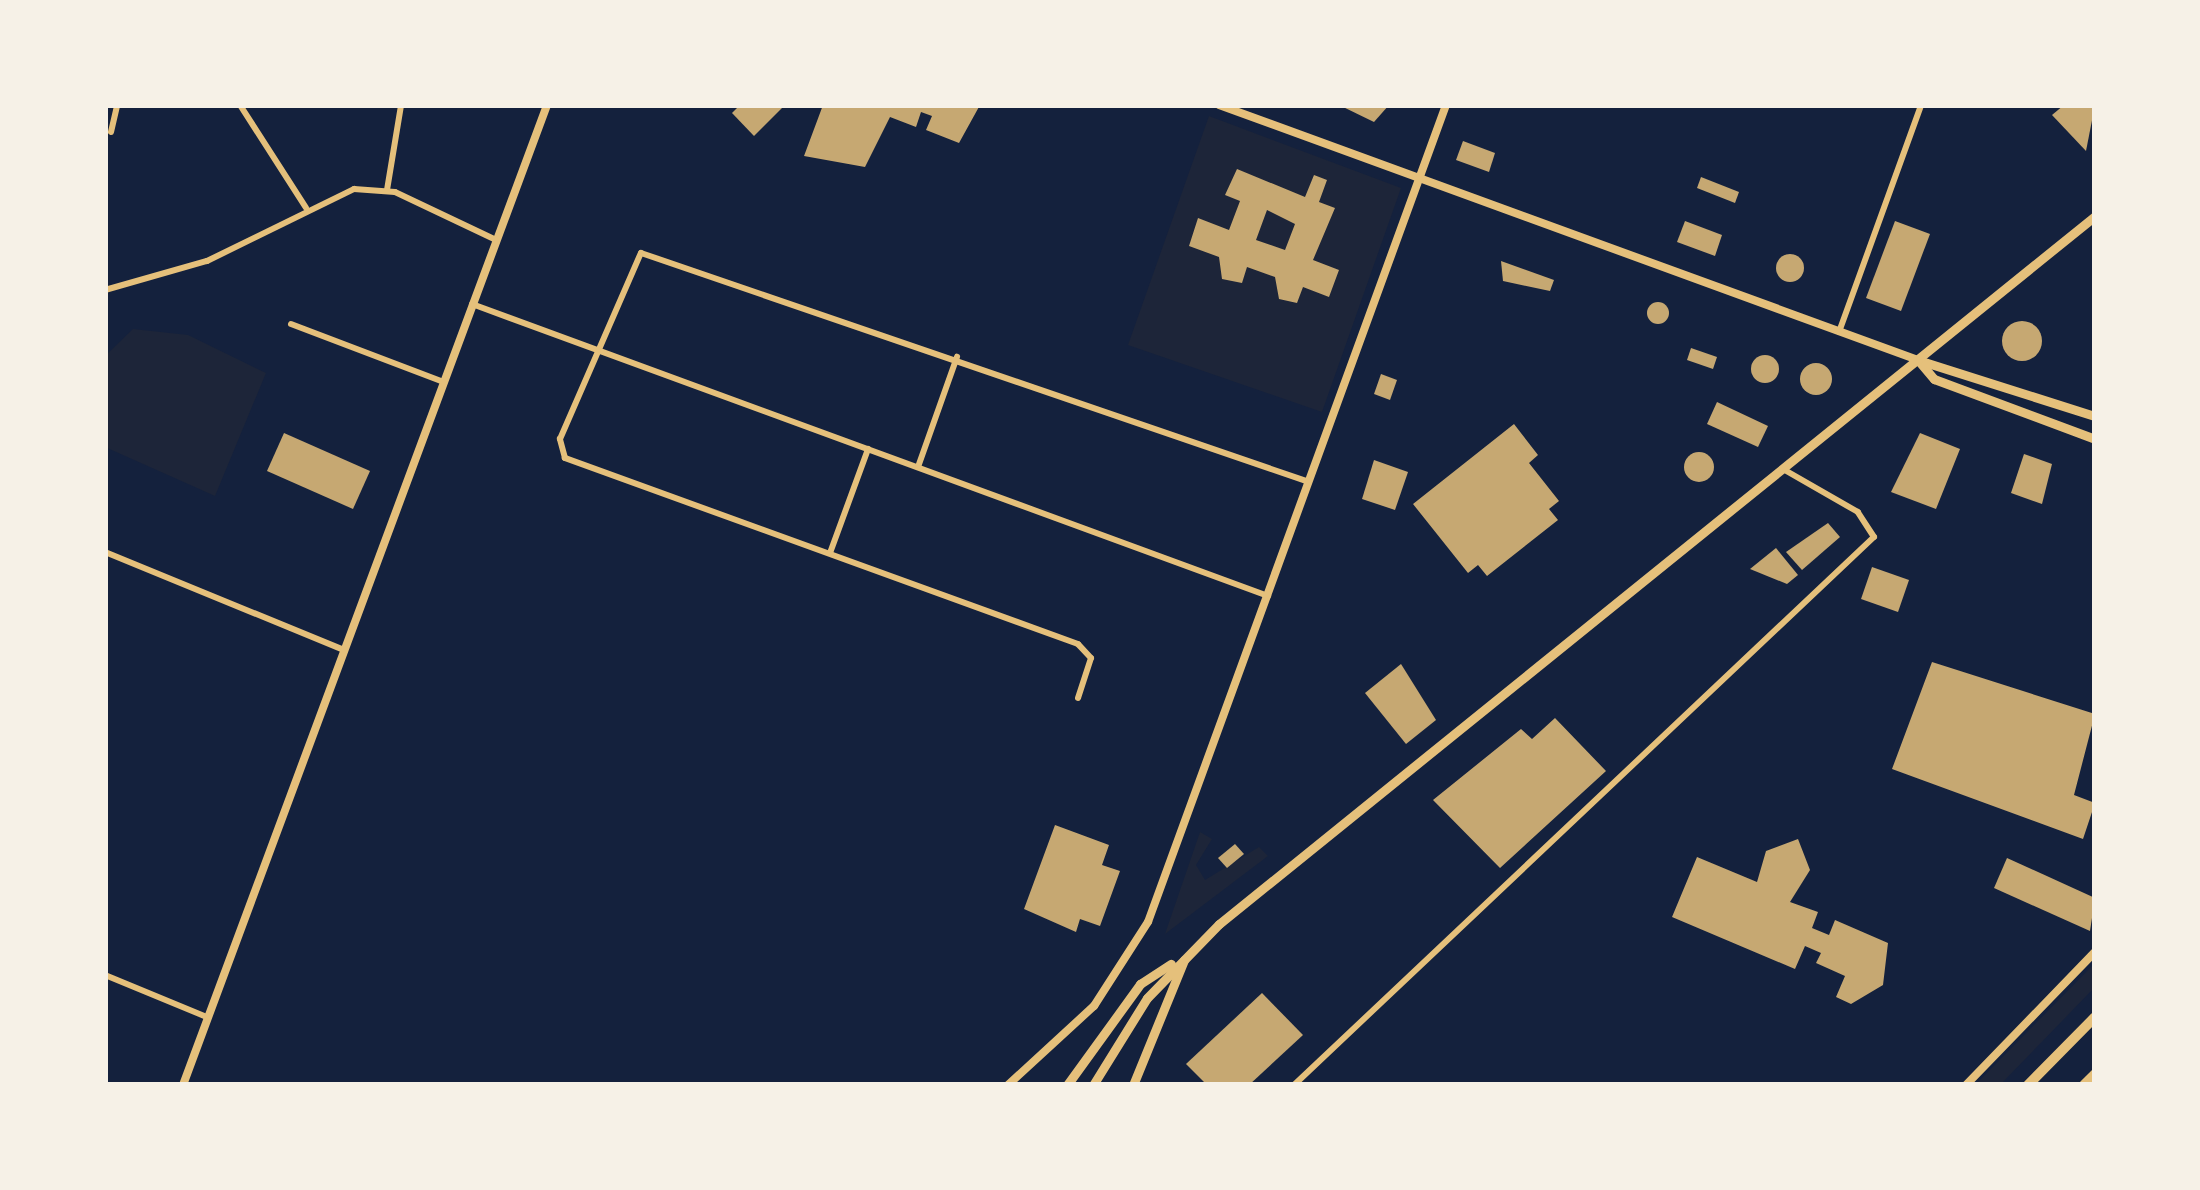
<!DOCTYPE html>
<style>
body{margin:0}
#map{position:relative;width:2200px;height:1190px;overflow:hidden;background:#14213d;font-family:Jost,sans-serif}
div>[style]{position:absolute}
[style*='--x']{left:calc(var(--x)*1px);top:calc(var(--y)*1px);width:calc(var(--w)*1px);rotate:calc(var(--a)*1deg)}
.green>*{inset:0;background:#1d2539}
.building>*{inset:0;background:#c6a872}
.round{border-radius:50%}
.minor>*{height:6px;margin:-3px;padding:0 3px;transform-origin:3px;border-radius:3px;background:#e5c07b}
.tertiary>*{height:8px;margin:-4px;padding:0 4px;transform-origin:4px;border-radius:4px;background:#e5c07b}
.secondary>*{height:8px;margin:-4px;padding:0 4px;transform-origin:4px;border-radius:4px;background:#e5c07b}
.primary>*{height:9px;margin:-4.5px;padding:0 4.5px;transform-origin:4.5px;border-radius:4.5px;background:#e5c07b}
.motorway>*{height:10px;margin:-5px;padding:0 5px;transform-origin:5px;border-radius:5px;background:#e5c07b}
span{translate:-50% -50%;white-space:nowrap;text-align:center;line-height:1.15;-webkit-text-stroke:9px #f6f1e7;paint-order:stroke}
.frame{position:absolute;inset:0;border:108px solid #f6f1e7;pointer-events:none}
</style>
<div id="map">
<div class="green">
<div style="clip-path:polygon(1209px 116px,1401px 188px,1322px 412px,1128px 345px)"></div>
<div style="clip-path:polygon(133px 329px,188px 335px,266px 373px,215px 496px,105px 447px,105px 356px)"></div>
<div style="clip-path:polygon(1200px 832px,1212px 839px,1196px 865px,1205px 880px,1259px 847px,1268px 856px,1165px 934px)"></div>
<div style="clip-path:polygon(2095px 963px,2095px 987px,2000px 1085px,1975px 1085px)"></div>
</div>
<div class="building">
<div style="clip-path:polygon(740px 105px,785px 105px,754px 136px,732px 113px)"></div>
<div style="clip-path:polygon(823px 105px,980px 105px,959px 143px,926px 130px,932px 116px,921px 112px,916px 127px,890px 117px,865px 167px,804px 156px)"></div>
<div style="clip-path:polygon(1339px 105px,1389px 105px,1374px 122px)"></div>
<div style="clip-path:polygon(2064px 105px,2095px 105px,2086px 151px,2052px 115px)"></div>
<div style="clip-path:polygon(1463px 141px,1495px 153px,1489px 172px,1456px 160px)"></div>
<div style="clip-path:polygon(evenodd,1237px 169px,1305px 197px,1314px 175px,1327px 180px,1319px 202px,1335px 208px,1313px 260px,1339px 270px,1329px 297px,1303px 287px,1297px 303px,1279px 299px,1275px 277px,1247px 267px,1242px 283px,1222px 279px,1219px 257px,1189px 246px,1198px 218px,1229px 230px,1240px 201px,1225px 195px,1237px 169px,1267px 210px,1295px 224px,1285px 250px,1256px 240px,1267px 210px)"></div>
<div style="clip-path:polygon(1701px 177px,1739px 192px,1735px 203px,1697px 188px)"></div>
<div style="clip-path:polygon(1685px 221px,1722px 235px,1715px 256px,1677px 242px)"></div>
<div style="clip-path:polygon(1895px 221px,1930px 234px,1901px 311px,1866px 298px)"></div>
<div class="round" style="left:1776px;top:254px;width:28px;height:28px"></div>
<div style="clip-path:polygon(1501px 261px,1554px 280px,1550px 291px,1503px 281px)"></div>
<div class="round" style="left:1647px;top:302px;width:22px;height:22px"></div>
<div class="round" style="left:2002px;top:321px;width:40px;height:40px"></div>
<div style="clip-path:polygon(1691px 348px,1717px 357px,1713px 369px,1687px 360px)"></div>
<div class="round" style="left:1751px;top:355px;width:28px;height:28px"></div>
<div class="round" style="left:1800px;top:363px;width:32px;height:32px"></div>
<div style="clip-path:polygon(1381px 374px,1397px 380px,1390px 400px,1374px 394px)"></div>
<div style="clip-path:polygon(1717px 402px,1768px 426px,1758px 447px,1707px 424px)"></div>
<div style="clip-path:polygon(1514px 424px,1538px 455px,1529px 463px,1559px 501px,1549px 509px,1558px 520px,1487px 576px,1478px 565px,1468px 573px,1413px 504px)"></div>
<div style="clip-path:polygon(284px 433px,370px 471px,353px 509px,267px 471px)"></div>
<div style="clip-path:polygon(1920px 433px,1960px 449px,1936px 509px,1891px 492px)"></div>
<div class="round" style="left:1684px;top:452px;width:30px;height:30px"></div>
<div style="clip-path:polygon(2024px 454px,2052px 464px,2042px 504px,2011px 493px)"></div>
<div style="clip-path:polygon(1374px 460px,1408px 472px,1395px 510px,1362px 499px)"></div>
<div style="clip-path:polygon(1828px 523px,1840px 537px,1802px 570px,1786px 552px)"></div>
<div style="clip-path:polygon(1776px 548px,1798px 575px,1787px 584px,1750px 569px)"></div>
<div style="clip-path:polygon(1872px 567px,1909px 580px,1898px 612px,1861px 599px)"></div>
<div style="clip-path:polygon(1932px 662px,2095px 714px,2074px 795px,2095px 803px,2083px 839px,1892px 769px)"></div>
<div style="clip-path:polygon(1401px 664px,1436px 720px,1406px 744px,1365px 693px)"></div>
<div style="clip-path:polygon(1555px 718px,1606px 771px,1500px 868px,1433px 800px,1521px 729px,1532px 739px)"></div>
<div style="clip-path:polygon(1055px 825px,1109px 845px,1102px 865px,1120px 871px,1100px 926px,1080px 919px,1076px 932px,1024px 909px)"></div>
<div style="clip-path:polygon(1798px 839px,1810px 870px,1790px 902px,1818px 912px,1812px 928px,1829px 935px,1835px 920px,1888px 943px,1883px 985px,1851px 1004px,1836px 997px,1845px 976px,1816px 963px,1821px 953px,1805px 946px,1795px 969px,1672px 917px,1697px 857px,1757px 882px,1766px 851px)"></div>
<div style="clip-path:polygon(1235px 844px,1244px 854px,1227px 868px,1218px 858px)"></div>
<div style="clip-path:polygon(2007px 858px,2095px 898px,2090px 931px,1994px 888px)"></div>
<div style="clip-path:polygon(1262px 993px,1303px 1035px,1249px 1085px,1207px 1085px,1186px 1064px)"></div>
</div>
<div class="minor">
<div style="--x:240;--y:105;--w:122;--a:57.3"></div>
<div style="--x:111;--y:132;--w:28;--a:-77"></div>
<div style="--x:387;--y:190;--w:86;--a:-80.6"></div>
<div style="--x:105;--y:290;--w:106;--a:-15.9"></div>
<div style="--x:207;--y:261;--w:164;--a:-26.1"></div>
<div style="--x:354;--y:189;--w:41;--a:4.2"></div>
<div style="--x:395;--y:192;--w:112;--a:25.4"></div>
<div style="--x:472;--y:304;--w:848;--a:20.14"></div>
<div style="--x:291;--y:324;--w:164;--a:20.8"></div>
<div style="--x:1839;--y:332;--w:241;--a:-70.1"></div>
<div style="--x:918;--y:467;--w:117;--a:-70.5"></div>
<div style="--x:105;--y:552;--w:258;--a:22.3"></div>
<div style="--x:830;--y:553;--w:111;--a:-69.9"></div>
<div style="--x:1078;--y:698;--w:42;--a:-72"></div>
<div style="--x:1091;--y:658;--w:19;--a:-133"></div>
<div style="--x:1078;--y:644;--w:546;--a:-160.07"></div>
<div style="--x:565;--y:458;--w:20;--a:-105"></div>
<div style="--x:560;--y:439;--w:203;--a:-66.5"></div>
<div style="--x:641;--y:253;--w:706;--a:18.92"></div>
<div style="--x:105;--y:975;--w:110;--a:22.4"></div>
<div style="--x:1294;--y:1085;--w:798;--a:-43.38"></div>
<div style="--x:1874;--y:537;--w:30;--a:-123"></div>
<div style="--x:1858;--y:512;--w:86;--a:-150.2"></div>
</div>
<div class="tertiary">
<div style="--x:183;--y:1085;--w:1045;--a:-69.62"></div>
<div style="--x:1008;--y:1085;--w:117;--a:-42.6"></div>
<div style="--x:1094;--y:1006;--w:100;--a:-57.3"></div>
<div style="--x:1148;--y:922;--w:870;--a:-69.96"></div>
<div style="--x:1966;--y:1085;--w:185;--a:-45.9"></div>
</div>
<div class="secondary">
<div style="--x:1219;--y:105;--w:744;--a:20.04"></div>
</div>
<div class="primary">
<div style="--x:1918;--y:360;--w:25;--a:50"></div>
<div style="--x:1934;--y:379;--w:172;--a:20.4"></div>
<div style="--x:1918;--y:360;--w:186;--a:17.6"></div>
<div style="--x:1067;--y:1085;--w:125;--a:-54.1"></div>
<div style="--x:1140;--y:984;--w:37;--a:-33"></div>
<div style="--x:1093;--y:1085;--w:102;--a:-58.2"></div>
<div style="--x:1147;--y:998;--w:103;--a:-45.8"></div>
<div style="--x:1219;--y:924;--w:1126;--a:-38.95"></div>
<div style="--x:1133;--y:1085;--w:135;--a:-67.8"></div>
</div>
<div class="motorway">
<div style="--x:2028;--y:1085;--w:95;--a:-45.4"></div>
<div style="--x:2084;--y:1085;--w:16;--a:-45"></div>
</div>
<div class="frame"></div>
</div>
